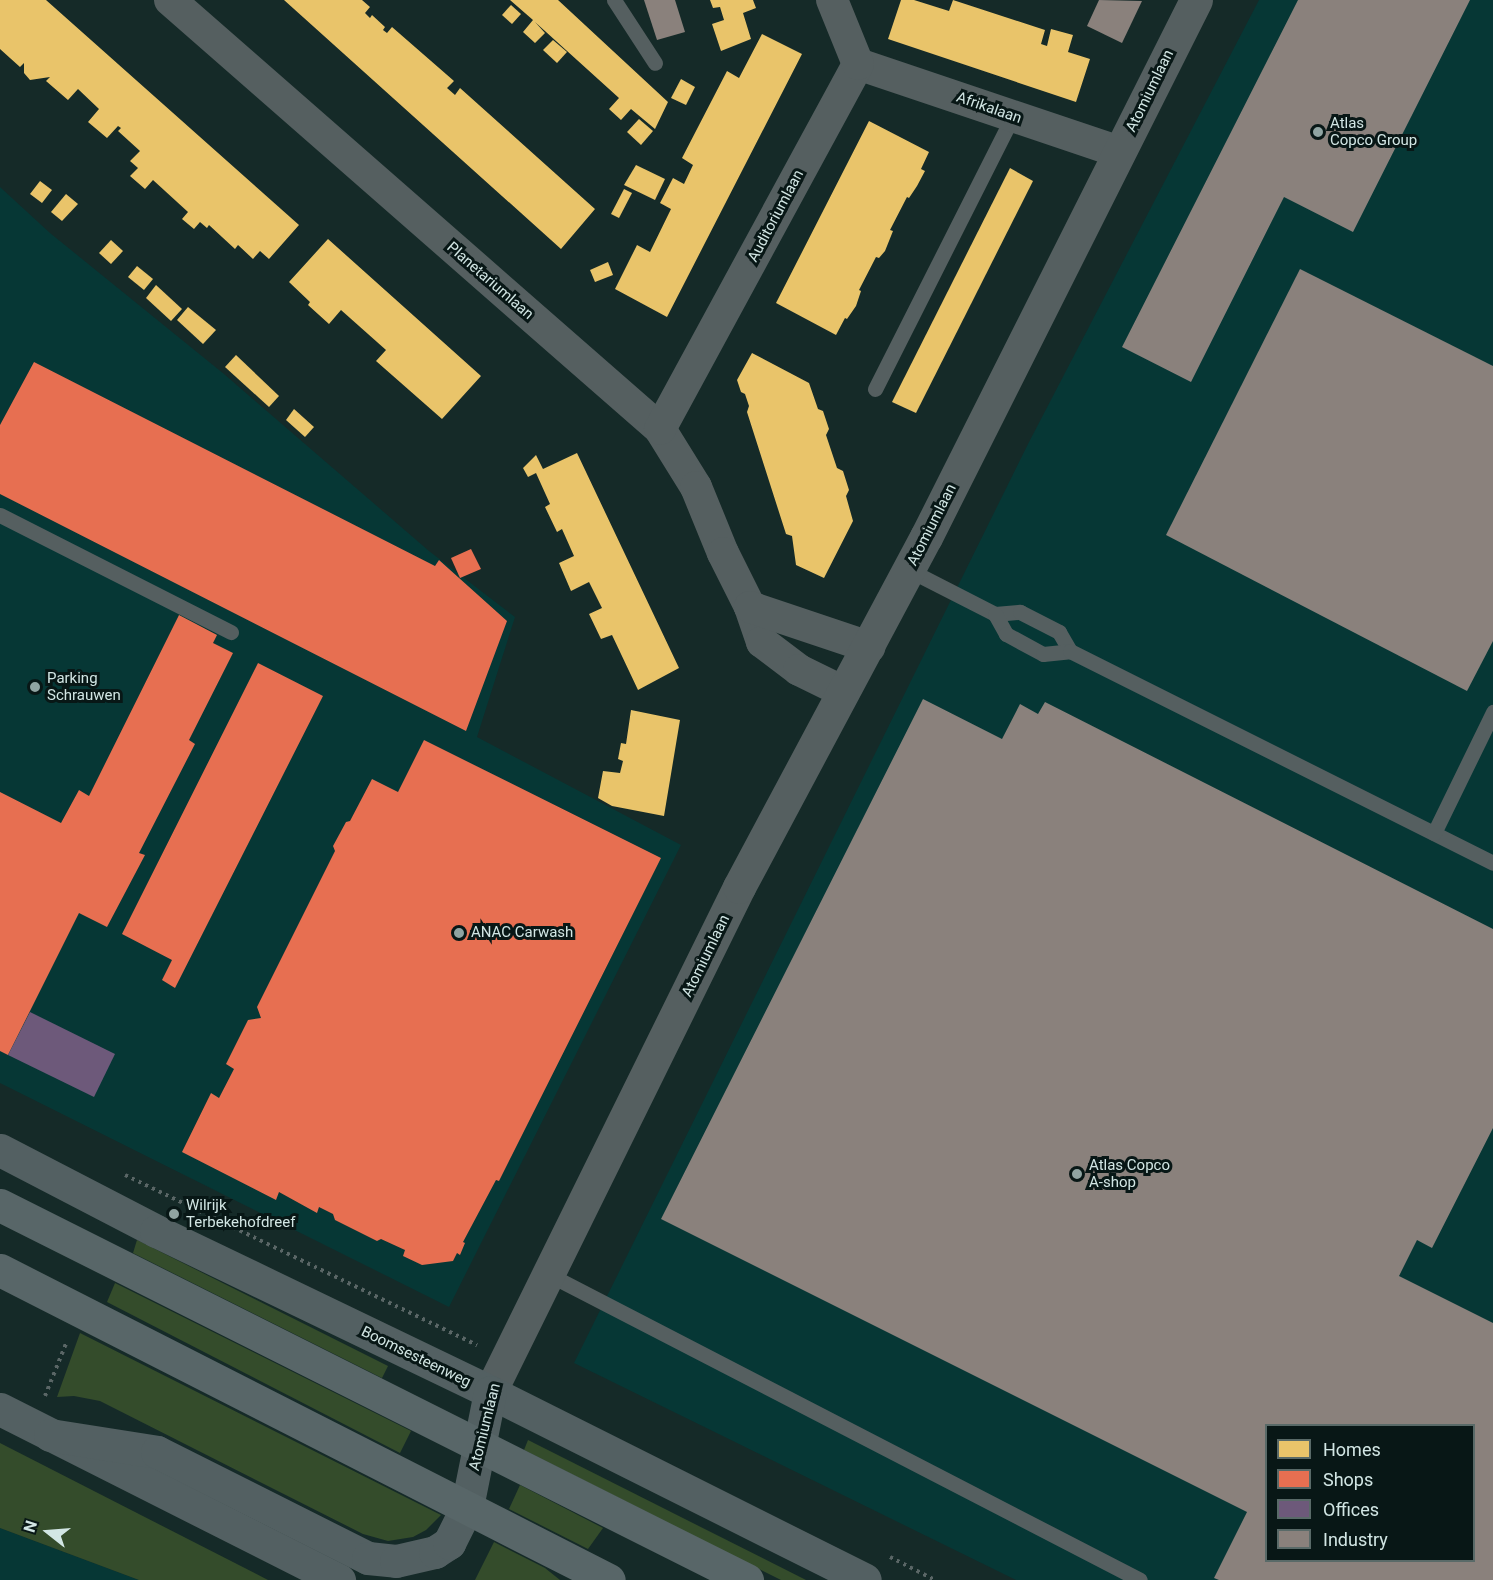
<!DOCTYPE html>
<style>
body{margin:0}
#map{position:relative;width:1493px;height:1580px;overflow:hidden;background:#152a28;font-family:Roboto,sans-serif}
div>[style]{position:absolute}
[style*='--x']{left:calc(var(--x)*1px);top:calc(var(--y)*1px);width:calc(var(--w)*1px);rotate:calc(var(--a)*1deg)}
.built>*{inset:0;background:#063735}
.green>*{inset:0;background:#344c2b}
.homes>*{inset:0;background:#e9c46a}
.shops>*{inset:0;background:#e76f51}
.offices>*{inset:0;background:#6d597a}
.industry>*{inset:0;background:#8a817c}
.path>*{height:4px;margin-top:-2px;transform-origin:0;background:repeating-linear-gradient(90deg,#5a6666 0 3px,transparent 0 7.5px)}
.service>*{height:15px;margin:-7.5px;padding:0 7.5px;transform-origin:7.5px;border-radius:7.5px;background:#555f60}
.minor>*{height:32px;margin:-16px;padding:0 16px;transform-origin:16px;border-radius:16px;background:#555f60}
.tertiary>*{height:33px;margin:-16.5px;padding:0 16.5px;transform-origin:16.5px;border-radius:16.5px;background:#555f60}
.secondary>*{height:33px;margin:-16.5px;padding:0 16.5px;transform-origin:16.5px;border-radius:16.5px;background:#536062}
.trunk>*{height:33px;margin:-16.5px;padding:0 16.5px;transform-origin:16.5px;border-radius:16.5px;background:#586668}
.dots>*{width:16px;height:16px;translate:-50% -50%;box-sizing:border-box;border:3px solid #081716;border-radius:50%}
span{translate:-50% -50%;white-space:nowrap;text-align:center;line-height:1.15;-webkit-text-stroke:6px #081716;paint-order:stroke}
.street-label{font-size:15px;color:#d2e6e4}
.poi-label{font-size:15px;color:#d2e6e4}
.left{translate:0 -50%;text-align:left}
.legend{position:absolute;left:1265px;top:1424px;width:210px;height:138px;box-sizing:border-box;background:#081716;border:2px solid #596a68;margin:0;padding:8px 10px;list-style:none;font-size:18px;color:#d2e6e4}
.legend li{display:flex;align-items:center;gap:12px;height:30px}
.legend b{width:30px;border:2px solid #596a68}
.north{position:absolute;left:18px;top:1502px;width:60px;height:60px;-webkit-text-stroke:4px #081716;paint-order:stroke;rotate:287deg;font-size:16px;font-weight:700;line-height:24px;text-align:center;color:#d2e6e4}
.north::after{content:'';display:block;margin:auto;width:21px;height:27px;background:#d2e6e4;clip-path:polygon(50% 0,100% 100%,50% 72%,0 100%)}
</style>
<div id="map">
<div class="built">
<div style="clip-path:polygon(evenodd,1259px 0,1493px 0,1493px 1580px,1016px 1580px,574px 1363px,1028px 444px,1259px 0,1266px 1426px,1474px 1426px,1474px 1560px,1266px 1560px,1266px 1426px)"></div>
<div style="clip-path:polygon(0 187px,50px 233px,224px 374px,429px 551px,515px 617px,477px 737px,681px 845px,449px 1307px,0 1083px)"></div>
<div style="clip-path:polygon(0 1528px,139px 1580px,0 1580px)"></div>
</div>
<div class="green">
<div style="clip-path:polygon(137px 1240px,388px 1366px,382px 1378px,133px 1253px)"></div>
<div style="clip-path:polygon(115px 1283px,411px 1431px,400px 1453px,107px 1302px)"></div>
<div style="clip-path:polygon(80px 1333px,441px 1515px,426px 1530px,413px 1537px,388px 1541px,363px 1534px,100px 1401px,74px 1396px,57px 1397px)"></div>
<div style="clip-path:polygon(528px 1440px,806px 1580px,781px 1580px,524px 1450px)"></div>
<div style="clip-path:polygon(0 1443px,268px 1580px,139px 1580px,0 1528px)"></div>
<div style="clip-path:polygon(520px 1485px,603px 1528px,588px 1549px,509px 1509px)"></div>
<div style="clip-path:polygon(494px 1542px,545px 1568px,560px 1580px,475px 1580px)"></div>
</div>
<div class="homes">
<div style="clip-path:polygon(0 0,46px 0,299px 225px,269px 259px,260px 251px,253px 259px,238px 245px,235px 249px,209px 225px,207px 228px,200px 222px,194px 229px,182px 219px,188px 212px,153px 180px,145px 189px,130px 176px,138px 168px,130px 161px,140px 151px,118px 131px,121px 128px,118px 126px,107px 138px,88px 122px,99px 109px,78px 89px,68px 100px,46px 81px,50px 77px,30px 80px,24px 73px,24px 63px,20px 67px,0 49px)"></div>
<div style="clip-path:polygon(284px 0,362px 0,370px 7px,365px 13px,370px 18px,372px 15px,385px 27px,383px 30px,387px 33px,392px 27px,454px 81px,447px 88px,455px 95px,460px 88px,595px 209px,561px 249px)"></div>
<div style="clip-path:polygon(510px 0,558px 0,668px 102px,655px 129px,631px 109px,621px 120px,609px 109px,619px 98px,535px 22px,545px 33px,535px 43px,523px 32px,533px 20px)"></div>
<div style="clip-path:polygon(710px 0,753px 0,756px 8px,743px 13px,751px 39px,721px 51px,712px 24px,724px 20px,720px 7px,713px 8px)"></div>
<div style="clip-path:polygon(901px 0,914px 0,949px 11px,953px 0,1045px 30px,1041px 44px,1047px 46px,1051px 29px,1073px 35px,1068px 52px,1090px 59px,1076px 102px,888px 39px)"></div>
<div style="clip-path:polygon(511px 5px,521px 14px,512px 24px,502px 15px)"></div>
<div style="clip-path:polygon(762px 34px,802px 54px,667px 317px,615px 289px,637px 245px,650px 252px,671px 209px,660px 203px,673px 178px,684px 184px,693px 165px,682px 158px,727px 71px,739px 78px)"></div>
<div style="clip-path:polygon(553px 40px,567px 52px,557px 63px,543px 50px)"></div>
<div style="clip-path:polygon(681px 79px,695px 87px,686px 105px,671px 98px)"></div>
<div style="clip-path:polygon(639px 119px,653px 131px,641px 145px,627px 132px)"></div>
<div style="clip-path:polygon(869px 121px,929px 152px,921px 169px,925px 171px,917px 186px,909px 198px,907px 197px,890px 230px,893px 231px,885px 251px,879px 258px,876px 257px,859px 290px,861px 291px,856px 306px,847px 319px,845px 318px,836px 335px,776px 303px)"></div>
<div style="clip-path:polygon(636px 165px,665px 179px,655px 200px,624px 185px)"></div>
<div style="clip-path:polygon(1010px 168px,1033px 181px,916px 413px,892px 402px)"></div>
<div style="clip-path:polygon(40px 181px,52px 190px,42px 203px,30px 194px)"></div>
<div style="clip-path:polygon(624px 189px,632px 193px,619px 218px,611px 214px)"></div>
<div style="clip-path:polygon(66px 194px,78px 204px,62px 221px,51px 212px)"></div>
<div style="clip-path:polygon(328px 239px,481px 376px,442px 419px,376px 361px,386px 350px,341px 310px,329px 324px,308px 305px,310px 302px,289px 282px)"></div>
<div style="clip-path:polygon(111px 240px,123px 251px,111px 264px,99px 253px)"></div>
<div style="clip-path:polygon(608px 262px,613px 275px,595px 282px,590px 270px)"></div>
<div style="clip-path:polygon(137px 266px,153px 279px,144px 290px,128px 277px)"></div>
<div style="clip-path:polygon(156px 285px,182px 309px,171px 321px,146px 298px)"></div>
<div style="clip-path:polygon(188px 307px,216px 330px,203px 344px,177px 320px)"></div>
<div style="clip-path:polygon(752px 353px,809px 383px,818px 409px,823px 411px,829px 429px,826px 435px,837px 468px,843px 471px,849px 490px,846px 496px,853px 521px,824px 578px,796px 565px,792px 536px,786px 534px,747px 412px,749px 406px,745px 394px,741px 392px,737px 380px)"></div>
<div style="clip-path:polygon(236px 355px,279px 396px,269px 407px,225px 367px)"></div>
<div style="clip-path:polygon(294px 409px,314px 427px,305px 437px,286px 420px)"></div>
<div style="clip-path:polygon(577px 453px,679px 668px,638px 690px,612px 635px,601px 639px,589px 614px,602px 608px,589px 582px,571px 591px,559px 563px,574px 556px,562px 529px,557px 532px,545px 507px,550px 504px,536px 473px,528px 477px,523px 468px,536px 455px,543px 469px)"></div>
<div style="clip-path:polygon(631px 710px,680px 720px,664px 816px,612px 806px,598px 798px,603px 771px,620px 773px,623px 761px,618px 759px,621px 743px,626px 744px)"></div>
</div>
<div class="shops">
<div style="clip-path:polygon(34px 362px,435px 566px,439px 560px,507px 621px,466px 731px,0 494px,0 425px)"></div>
<div style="clip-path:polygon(471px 549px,481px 569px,460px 578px,451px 558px)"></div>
<div style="clip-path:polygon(179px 615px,217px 635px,213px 643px,233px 653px,189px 740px,195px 744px,139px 853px,145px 855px,107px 927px,79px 913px,8px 1055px,0 1051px,0 792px,61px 823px,79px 790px,89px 796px)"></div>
<div style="clip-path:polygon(258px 663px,323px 696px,175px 988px,162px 980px,172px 960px,122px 934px)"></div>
<div style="clip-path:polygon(424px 740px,661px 858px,499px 1181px,496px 1180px,463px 1242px,465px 1243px,460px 1255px,457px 1253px,453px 1261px,422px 1265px,403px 1256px,405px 1250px,381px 1239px,377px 1241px,335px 1220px,333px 1214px,319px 1207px,317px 1213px,279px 1192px,276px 1200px,182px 1152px,211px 1093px,219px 1098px,234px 1069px,226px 1064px,248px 1020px,261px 1018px,257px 1007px,335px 851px,333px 846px,346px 822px,350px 821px,372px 779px,398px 792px)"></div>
</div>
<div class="offices">
<div style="clip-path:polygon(30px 1012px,115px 1054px,94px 1097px,8px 1055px)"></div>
</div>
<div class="industry">
<div style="clip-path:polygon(644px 0,675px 0,685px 32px,657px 40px)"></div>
<div style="clip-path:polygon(1099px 0,1142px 1px,1122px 43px,1087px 26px)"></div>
<div style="clip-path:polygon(1298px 0,1470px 0,1353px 232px,1284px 197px,1191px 382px,1122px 347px)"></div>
<div style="clip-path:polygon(1300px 269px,1493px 366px,1493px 641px,1467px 691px,1166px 535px)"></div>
<div style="clip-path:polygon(evenodd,923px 699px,1002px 739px,1020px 704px,1038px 714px,1045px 702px,1493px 929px,1493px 1128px,1432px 1248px,1417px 1240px,1399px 1276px,1493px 1323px,1493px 1580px,1219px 1580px,1214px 1578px,1247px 1512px,661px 1219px,923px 699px,1266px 1426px,1474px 1426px,1474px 1560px,1266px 1560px,1266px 1426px)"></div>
</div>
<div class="path">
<div style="--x:125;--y:1175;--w:391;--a:25.8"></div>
<div style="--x:45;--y:1396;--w:59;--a:-68.2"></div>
<div style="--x:890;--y:1557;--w:51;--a:27.1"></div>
</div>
<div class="service">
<div style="--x:614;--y:0;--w:75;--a:56.9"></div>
<div style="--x:875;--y:389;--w:306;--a:-63.2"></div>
<div style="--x:0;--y:515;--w:259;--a:26.9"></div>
<div style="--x:909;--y:570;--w:97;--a:27.1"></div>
<div style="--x:995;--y:614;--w:25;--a:-5"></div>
<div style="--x:1020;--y:612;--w:44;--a:27.1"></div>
<div style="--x:1059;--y:632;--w:22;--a:60"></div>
<div style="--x:995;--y:614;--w:23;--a:61"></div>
<div style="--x:1006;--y:634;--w:42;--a:28.4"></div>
<div style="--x:1043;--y:654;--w:27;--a:-6"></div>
<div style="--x:1070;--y:651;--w:473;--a:26.6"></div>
<div style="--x:1434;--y:833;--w:135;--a:-64"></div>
<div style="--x:548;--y:1274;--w:666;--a:27.33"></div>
</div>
<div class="minor">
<div style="--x:170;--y:0;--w:651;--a:41.2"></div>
<div style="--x:660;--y:429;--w:68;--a:58.2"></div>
<div style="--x:696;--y:487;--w:71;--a:67.8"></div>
<div style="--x:723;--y:553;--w:60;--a:63.4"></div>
<div style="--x:750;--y:607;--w:37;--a:71"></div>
<div style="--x:762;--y:642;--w:46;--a:37.1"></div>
<div style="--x:799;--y:670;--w:50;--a:26.1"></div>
<div style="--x:858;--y:64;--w:276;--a:18.6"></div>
<div style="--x:660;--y:429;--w:415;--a:-61.5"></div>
<div style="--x:858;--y:64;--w:69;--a:-112.1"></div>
<div style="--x:750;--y:607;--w:126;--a:18.6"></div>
</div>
<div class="tertiary">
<div style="--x:490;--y:1392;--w:563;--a:-63.75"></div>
<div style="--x:739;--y:887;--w:397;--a:-61.9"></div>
<div style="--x:926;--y:537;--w:601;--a:-63.31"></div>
</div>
<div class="secondary">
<div style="--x:0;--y:1150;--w:176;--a:27.4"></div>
<div style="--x:156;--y:1231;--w:371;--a:25.7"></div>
<div style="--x:490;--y:1392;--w:419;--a:26.6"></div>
<div style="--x:0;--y:1409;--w:380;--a:26.8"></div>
<div style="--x:50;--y:1435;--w:108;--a:9"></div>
<div style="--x:157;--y:1452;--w:236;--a:26.7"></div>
<div style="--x:368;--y:1558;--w:28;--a:6"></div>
<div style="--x:396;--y:1561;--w:40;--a:-13"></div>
<div style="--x:435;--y:1552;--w:17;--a:-33"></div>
<div style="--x:449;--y:1543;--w:40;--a:-63.4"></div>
<div style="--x:467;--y:1507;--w:117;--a:-78.7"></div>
</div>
<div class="trunk">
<div style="--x:0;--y:1205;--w:836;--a:26.66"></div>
<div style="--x:0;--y:1270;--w:683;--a:26.98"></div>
</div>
<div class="dots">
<div style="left:1318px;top:132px;background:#90a4a2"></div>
<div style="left:35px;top:687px;background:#90a4a2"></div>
<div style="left:459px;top:933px;background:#90a4a2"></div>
<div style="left:1077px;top:1174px;background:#90a4a2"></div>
<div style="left:174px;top:1214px;background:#90a4a2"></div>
</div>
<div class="street-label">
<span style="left:1150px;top:91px;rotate:-64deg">Atomiumlaan</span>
<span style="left:989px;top:108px;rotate:19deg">Afrikalaan</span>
<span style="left:776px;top:216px;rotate:-62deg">Auditoriumlaan</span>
<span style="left:490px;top:281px;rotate:41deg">Planetariumlaan</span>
<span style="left:932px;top:525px;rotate:-63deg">Atomiumlaan</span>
<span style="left:706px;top:956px;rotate:-64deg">Atomiumlaan</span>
<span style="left:416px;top:1357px;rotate:26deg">Boomsesteenweg</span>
<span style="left:485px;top:1427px;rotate:-76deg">Atomiumlaan</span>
</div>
<div class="poi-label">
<span class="left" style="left:1330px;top:132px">Atlas<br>Copco Group</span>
<span class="left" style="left:47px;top:687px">Parking<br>Schrauwen</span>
<span class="left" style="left:471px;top:933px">ANAC Carwash</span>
<span class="left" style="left:1089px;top:1174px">Atlas Copco<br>A-shop</span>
<span class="left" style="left:186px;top:1214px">Wilrijk<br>Terbekehofdreef</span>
</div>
<ul class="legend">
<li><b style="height:16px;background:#e9c46a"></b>Homes</li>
<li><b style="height:16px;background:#e76f51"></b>Shops</li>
<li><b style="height:16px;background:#6d597a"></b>Offices</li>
<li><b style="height:16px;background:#8a817c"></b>Industry</li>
</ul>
<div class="north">N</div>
</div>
